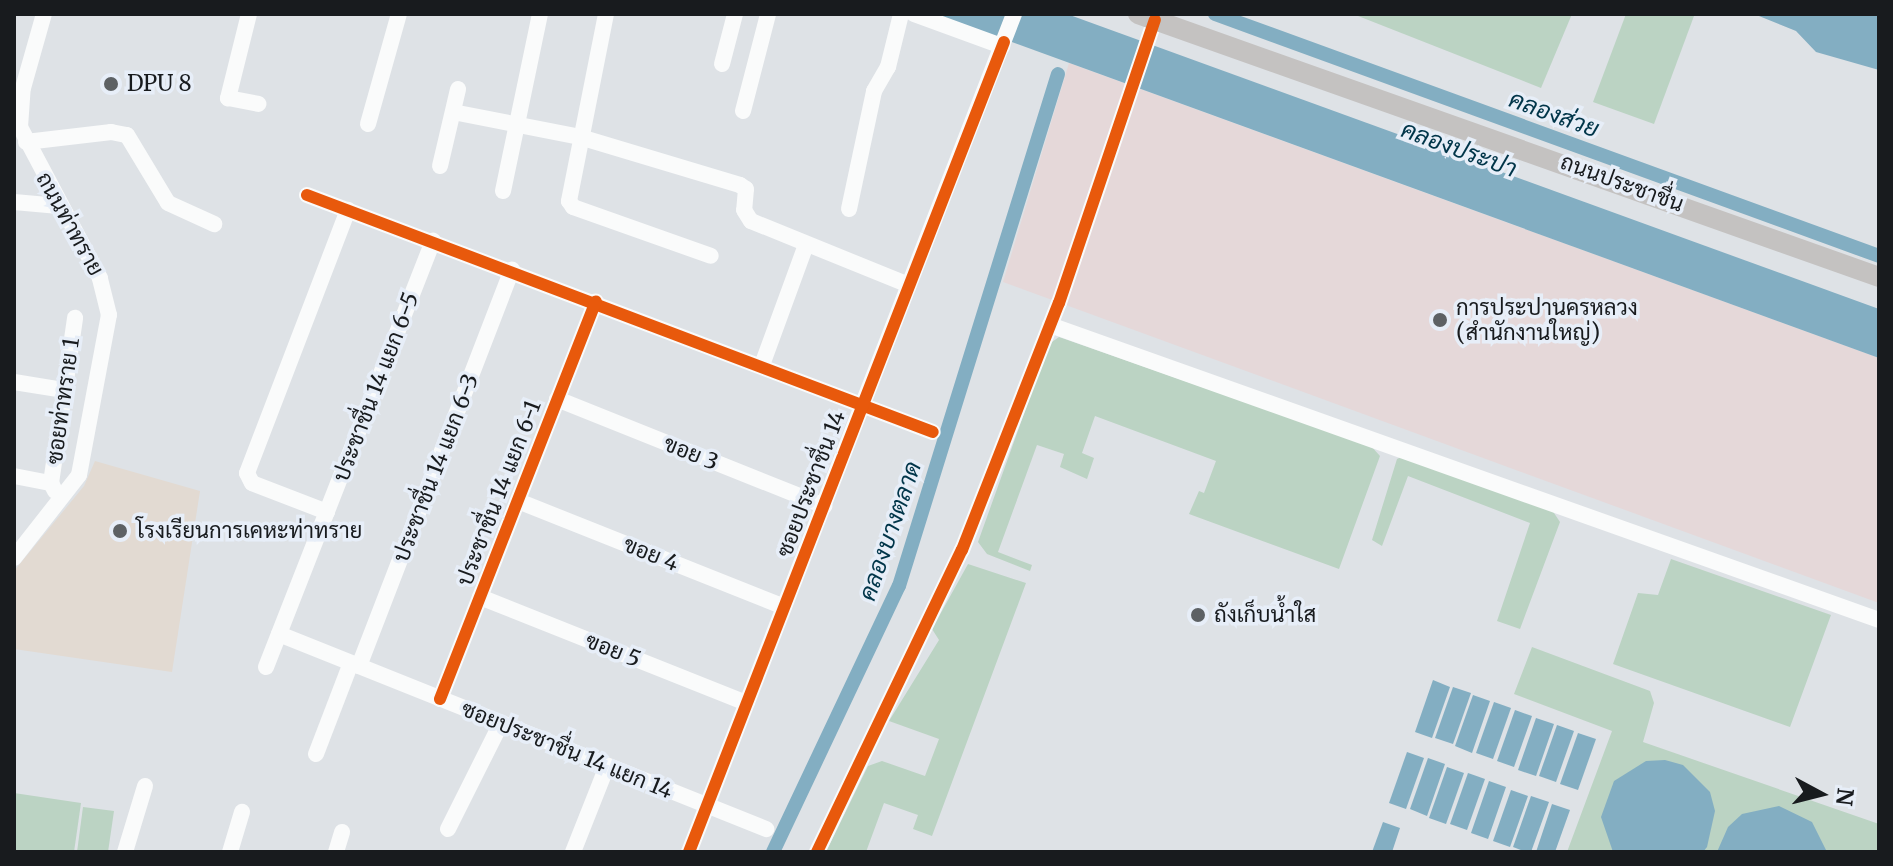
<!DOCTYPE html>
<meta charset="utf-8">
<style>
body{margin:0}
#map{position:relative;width:1893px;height:866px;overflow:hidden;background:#dee2e6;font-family:Merriweather,Sarabun,serif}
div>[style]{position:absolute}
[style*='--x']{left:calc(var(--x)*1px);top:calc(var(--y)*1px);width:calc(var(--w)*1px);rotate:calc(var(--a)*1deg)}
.commercial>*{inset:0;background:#e5d8d9}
.education>*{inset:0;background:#e2dad2}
.green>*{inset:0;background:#bbd3c3}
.water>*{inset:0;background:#83aec2}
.canal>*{height:14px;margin:-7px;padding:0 7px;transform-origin:7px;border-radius:7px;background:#83aec2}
.minor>*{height:16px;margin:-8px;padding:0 8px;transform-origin:8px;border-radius:8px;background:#fafbfb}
.major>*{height:20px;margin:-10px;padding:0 10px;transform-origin:10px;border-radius:10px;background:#c4c2c1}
.cycleway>*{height:12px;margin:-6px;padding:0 6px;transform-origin:6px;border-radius:6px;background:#e8590c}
.dots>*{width:22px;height:22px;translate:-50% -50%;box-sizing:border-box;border:4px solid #e7eef8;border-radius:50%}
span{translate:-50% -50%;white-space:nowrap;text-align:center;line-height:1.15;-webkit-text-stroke:7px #e7eef8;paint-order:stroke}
.poi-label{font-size:22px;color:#181b1e}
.left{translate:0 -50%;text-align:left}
.street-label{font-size:22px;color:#181b1e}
.water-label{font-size:24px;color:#003549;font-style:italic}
.frame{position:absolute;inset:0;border:16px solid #181b1e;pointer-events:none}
.north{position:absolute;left:1781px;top:754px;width:80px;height:80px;-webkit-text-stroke:6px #e7eef8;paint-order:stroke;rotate:97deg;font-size:22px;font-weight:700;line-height:32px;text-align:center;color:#181b1e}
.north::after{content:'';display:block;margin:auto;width:28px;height:36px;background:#181b1e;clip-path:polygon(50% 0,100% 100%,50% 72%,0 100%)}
</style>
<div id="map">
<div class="commercial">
<div style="clip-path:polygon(1069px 63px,1879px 358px,1879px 603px,1003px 282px)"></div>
</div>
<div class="education">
<div style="clip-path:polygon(95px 461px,200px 491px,172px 672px,14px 649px,14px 571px,84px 486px)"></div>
</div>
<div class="green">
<div style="clip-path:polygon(1353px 14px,1572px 14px,1541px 88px)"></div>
<div style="clip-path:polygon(1626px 14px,1694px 16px,1654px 124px,1593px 102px)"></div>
<div style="clip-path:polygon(1059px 337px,1371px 446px,1380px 456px,1339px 569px,1189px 514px,1199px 491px,1204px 493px,1216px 461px,1095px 416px,1082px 453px,1094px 458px,1087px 479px,1060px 467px,1064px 454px,1037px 445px,998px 552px,1032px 565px,1030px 571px,987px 554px,978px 542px,1049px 344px)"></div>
<div style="clip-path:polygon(1403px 456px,1552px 510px,1560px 522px,1520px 629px,1497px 621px,1530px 523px,1408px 476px,1382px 546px,1372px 540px,1397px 459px)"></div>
<div style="clip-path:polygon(1671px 559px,1831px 615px,1790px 727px,1613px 664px,1638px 593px,1658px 595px)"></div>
<div style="clip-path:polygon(968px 564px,1026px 583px,932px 836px,913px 829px,918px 815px,884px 803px,866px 852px,826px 852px,868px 766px,882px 761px,925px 776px,939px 739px,889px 721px,939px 640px,932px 629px)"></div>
<div style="clip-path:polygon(1532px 647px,1650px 691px,1654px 703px,1643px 742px,1879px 824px,1879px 852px,1567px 852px,1612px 731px,1514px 694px)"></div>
<div style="clip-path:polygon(14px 793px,81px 803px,74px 852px,14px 852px)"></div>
<div style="clip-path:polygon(83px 807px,114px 811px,108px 852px,77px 852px)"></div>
</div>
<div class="water">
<div style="clip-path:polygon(935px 14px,1067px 14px,1879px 309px,1879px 358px)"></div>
<div style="clip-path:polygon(1754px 14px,1879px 14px,1879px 70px,1816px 52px,1796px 31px)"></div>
<div style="clip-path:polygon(1433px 680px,1450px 687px,1432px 738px,1415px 732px)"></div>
<div style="clip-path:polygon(1453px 687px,1471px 693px,1453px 744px,1435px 738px)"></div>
<div style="clip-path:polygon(1473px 695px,1490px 701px,1472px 753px,1455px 746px)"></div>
<div style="clip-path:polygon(1494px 702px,1511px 708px,1493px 759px,1476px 753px)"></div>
<div style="clip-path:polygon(1515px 710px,1532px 716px,1514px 767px,1497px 761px)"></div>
<div style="clip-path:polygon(1536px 718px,1554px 724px,1536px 776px,1518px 770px)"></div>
<div style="clip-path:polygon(1557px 725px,1574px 731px,1556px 782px,1539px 776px)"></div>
<div style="clip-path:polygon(1578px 733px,1596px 739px,1578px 790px,1560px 784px)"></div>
<div style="clip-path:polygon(1407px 752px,1424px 758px,1406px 809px,1389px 803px)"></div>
<div style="clip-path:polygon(1428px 758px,1445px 764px,1427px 816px,1410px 809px)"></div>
<div style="clip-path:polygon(1665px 760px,1683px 765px,1710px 792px,1715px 811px,1707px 847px,1703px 852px,1613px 852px,1601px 817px,1614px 781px,1646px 761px)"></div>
<div style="clip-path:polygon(1447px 767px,1464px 773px,1446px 824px,1429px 818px)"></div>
<div style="clip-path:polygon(1468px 773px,1485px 779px,1467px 830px,1450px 824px)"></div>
<div style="clip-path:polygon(1489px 781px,1506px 787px,1488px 839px,1471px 833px)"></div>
<div style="clip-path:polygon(1511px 790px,1528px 796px,1510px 847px,1493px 841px)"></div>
<div style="clip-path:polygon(1531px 796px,1549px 802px,1531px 852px,1526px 852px,1513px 847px)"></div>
<div style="clip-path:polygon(1552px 804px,1570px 810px,1555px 852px,1536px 852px)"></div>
<div style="clip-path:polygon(1779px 806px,1812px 822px,1827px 852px,1717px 852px,1728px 827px,1742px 814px)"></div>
<div style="clip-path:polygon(1383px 822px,1400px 828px,1392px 852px,1372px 852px)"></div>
</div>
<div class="canal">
<div style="--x:1215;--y:14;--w:707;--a:20.02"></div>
<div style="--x:773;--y:852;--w:294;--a:-64.7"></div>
<div style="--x:899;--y:586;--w:536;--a:-72.75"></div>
</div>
<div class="minor">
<div style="--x:249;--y:14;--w:87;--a:104"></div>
<div style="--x:228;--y:98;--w:31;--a:11"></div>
<div style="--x:606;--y:14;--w:191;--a:101.2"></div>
<div style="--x:569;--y:201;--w:7;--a:56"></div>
<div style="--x:573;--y:207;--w:146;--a:19.5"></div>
<div style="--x:914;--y:14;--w:94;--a:20"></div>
<div style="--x:722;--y:64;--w:52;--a:-75.4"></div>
<div style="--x:743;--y:111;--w:100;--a:-75.5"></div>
<div style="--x:453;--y:112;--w:129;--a:11.1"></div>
<div style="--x:580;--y:137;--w:167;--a:16.7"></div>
<div style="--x:740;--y:185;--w:7;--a:34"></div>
<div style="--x:746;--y:189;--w:21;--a:95"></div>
<div style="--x:744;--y:210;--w:13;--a:58"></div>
<div style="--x:751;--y:221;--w:170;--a:22.1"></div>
<div style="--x:368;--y:124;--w:114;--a:-74.3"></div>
<div style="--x:26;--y:142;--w:86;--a:-6.7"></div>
<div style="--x:111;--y:132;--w:16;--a:11"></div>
<div style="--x:127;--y:135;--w:79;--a:58.9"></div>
<div style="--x:168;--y:203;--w:51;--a:24.5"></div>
<div style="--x:440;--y:166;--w:79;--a:-76.8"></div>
<div style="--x:503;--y:191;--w:181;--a:-78.2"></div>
<div style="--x:307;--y:195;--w:669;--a:20.74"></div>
<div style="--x:14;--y:202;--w:45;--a:5.1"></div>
<div style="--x:849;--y:209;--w:121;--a:-78"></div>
<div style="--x:874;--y:91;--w:28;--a:-60"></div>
<div style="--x:888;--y:67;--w:55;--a:-76.2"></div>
<div style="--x:1050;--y:325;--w:880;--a:19.59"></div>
<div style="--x:762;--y:365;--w:128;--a:-69.9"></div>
<div style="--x:14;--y:382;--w:51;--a:9.1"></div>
<div style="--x:557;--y:399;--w:288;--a:21.8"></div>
<div style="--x:14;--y:476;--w:38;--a:11"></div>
<div style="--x:51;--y:483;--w:9;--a:63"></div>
<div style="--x:51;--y:483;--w:167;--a:-81.7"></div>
<div style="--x:518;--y:501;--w:286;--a:21.7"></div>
<div style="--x:327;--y:512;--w:80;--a:-158.9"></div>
<div style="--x:252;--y:483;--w:11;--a:-117"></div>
<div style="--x:247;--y:473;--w:282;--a:-69"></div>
<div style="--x:14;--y:558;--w:105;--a:-51.9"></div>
<div style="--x:79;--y:475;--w:163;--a:-79.4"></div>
<div style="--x:109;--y:315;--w:38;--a:-104"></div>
<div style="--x:100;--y:278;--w:171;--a:-117.9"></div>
<div style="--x:20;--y:127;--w:39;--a:-86"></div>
<div style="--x:23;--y:88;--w:77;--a:-74.2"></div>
<div style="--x:480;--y:597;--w:287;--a:21.7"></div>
<div style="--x:279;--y:634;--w:525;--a:21.82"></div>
<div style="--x:359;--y:666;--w:425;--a:-68.9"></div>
<div style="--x:266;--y:667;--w:458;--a:-68.6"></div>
<div style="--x:440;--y:699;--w:427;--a:-68.6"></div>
<div style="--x:316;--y:754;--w:97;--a:-69"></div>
<div style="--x:448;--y:829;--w:119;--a:-63.4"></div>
<div style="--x:125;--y:852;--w:69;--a:-73.1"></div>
<div style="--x:230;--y:852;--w:42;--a:-73.3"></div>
<div style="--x:336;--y:852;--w:21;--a:-73"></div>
<div style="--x:573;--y:852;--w:92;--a:-68.4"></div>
<div style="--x:689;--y:852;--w:899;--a:-68.8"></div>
<div style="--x:817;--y:852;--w:335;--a:-64.4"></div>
<div style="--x:962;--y:550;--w:265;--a:-68.6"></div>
<div style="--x:1059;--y:303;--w:299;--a:-71.3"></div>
</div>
<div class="major">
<div style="--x:1138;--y:14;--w:786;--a:19.54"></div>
</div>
<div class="cycleway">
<div style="--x:307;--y:195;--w:669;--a:20.74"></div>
<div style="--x:440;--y:699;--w:427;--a:-68.6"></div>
<div style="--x:689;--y:852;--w:869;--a:-68.75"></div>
<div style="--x:817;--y:852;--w:335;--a:-64.4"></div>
<div style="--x:962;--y:550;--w:265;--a:-68.6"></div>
<div style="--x:1059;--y:303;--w:299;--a:-71.3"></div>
</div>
<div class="dots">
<div style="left:111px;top:84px;background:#5d6164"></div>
<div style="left:1440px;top:320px;background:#5d6164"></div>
<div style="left:120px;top:531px;background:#5d6164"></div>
<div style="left:1198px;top:615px;background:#5d6164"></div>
</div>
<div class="poi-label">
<span class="left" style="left:127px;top:84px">DPU 8</span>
<span class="left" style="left:1456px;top:320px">การประปานครหลวง<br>(สำนักงานใหญ่)</span>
<span class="left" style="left:136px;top:531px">โรงเรียนการเคหะท่าทราย</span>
<span class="left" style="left:1214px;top:615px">ถังเก็บน้ำใส</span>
</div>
<div class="street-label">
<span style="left:1622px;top:183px;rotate:20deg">ถนนประชาชื่น</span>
<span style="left:70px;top:224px;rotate:61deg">ถนนท่าทราย</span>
<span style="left:376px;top:387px;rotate:-69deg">ประชาชื่น 14 แยก 6-5</span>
<span style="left:63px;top:401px;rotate:-82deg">ซอยท่าทราย 1</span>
<span style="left:691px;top:453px;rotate:22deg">ขอย 3</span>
<span style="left:436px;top:468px;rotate:-69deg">ประชาชื่น 14 แยก 6-3</span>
<span style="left:811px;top:484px;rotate:-69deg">ซอยประชาชื่น 14</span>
<span style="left:499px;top:493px;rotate:-69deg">ประชาชื่น 14 แยก 6-1</span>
<span style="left:651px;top:554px;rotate:22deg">ขอย 4</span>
<span style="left:613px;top:650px;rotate:22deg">ฃอย 5</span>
<span style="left:567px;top:750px;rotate:22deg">ซอยประชาชื่น 14 แยก 14</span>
</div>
<div class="water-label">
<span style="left:1554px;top:114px;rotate:20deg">คลองส่วย</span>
<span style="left:1459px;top:149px;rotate:20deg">คลองประปา</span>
<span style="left:890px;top:531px;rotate:-71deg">คลองบางตลาด</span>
</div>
<div class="frame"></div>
<div class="north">N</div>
</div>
